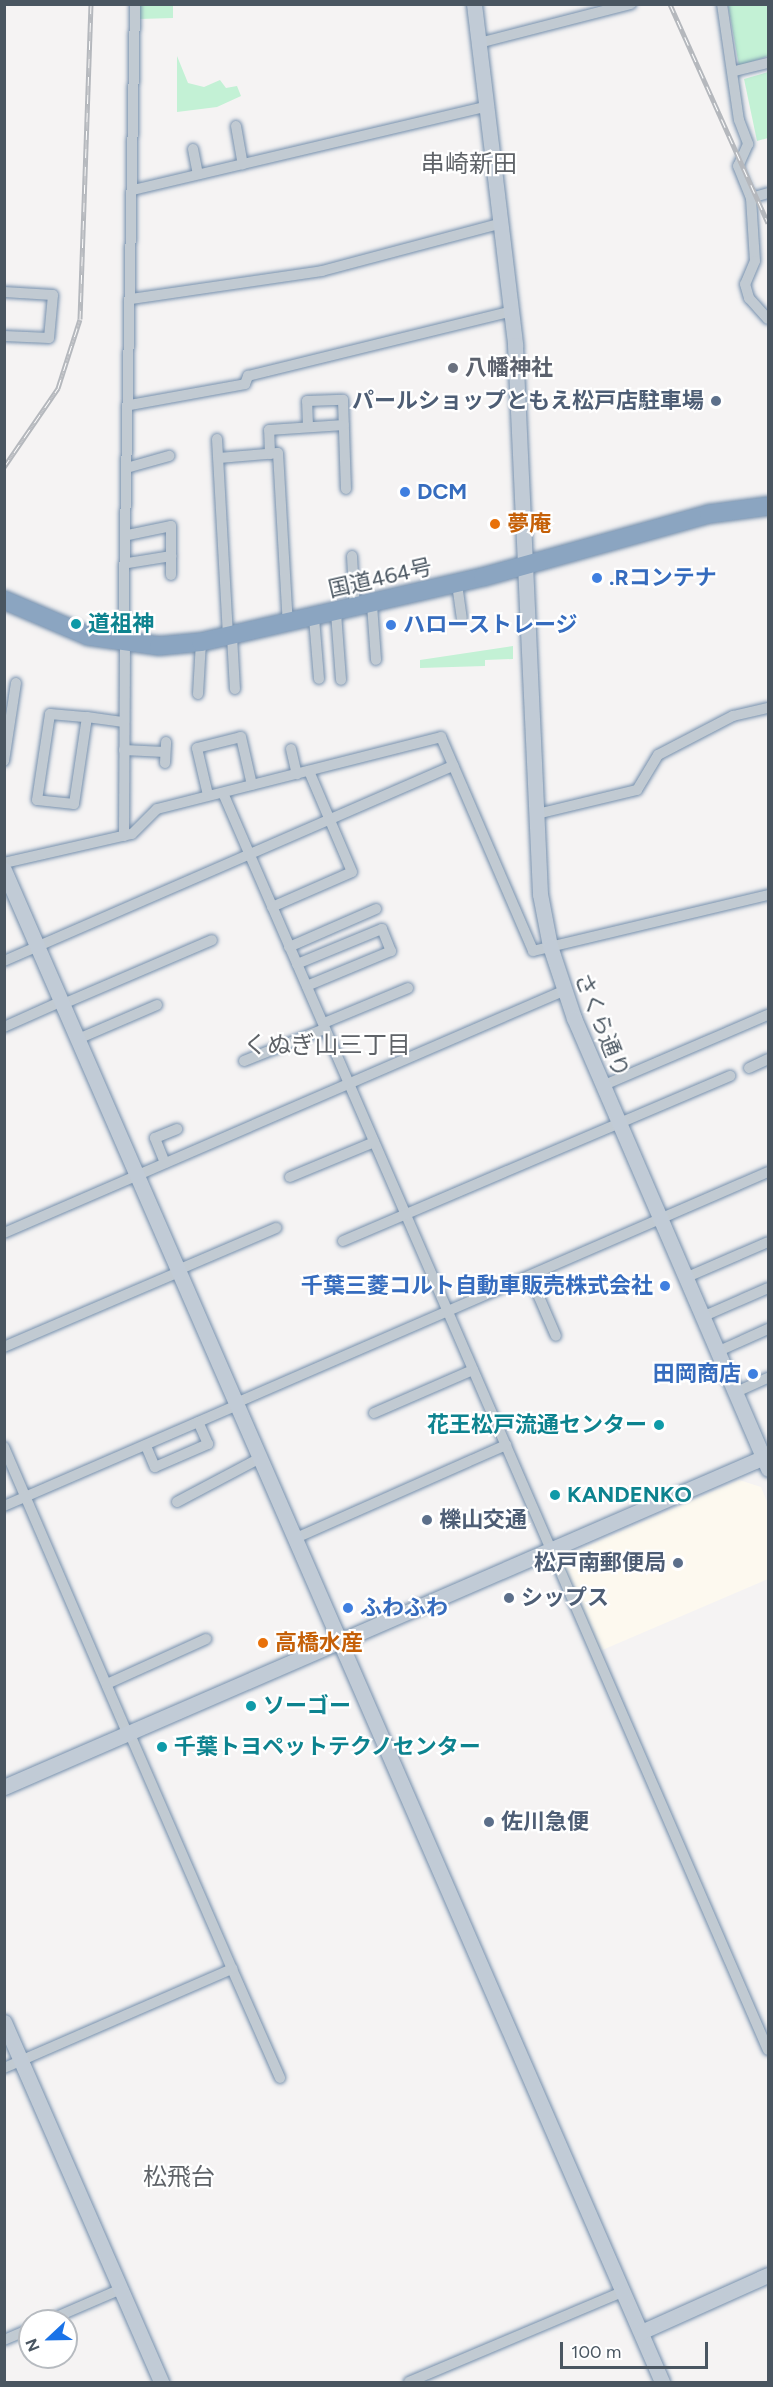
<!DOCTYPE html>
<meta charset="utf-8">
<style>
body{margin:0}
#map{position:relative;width:773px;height:2387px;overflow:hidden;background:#f5f3f3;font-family:Figtree,"Noto Sans JP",sans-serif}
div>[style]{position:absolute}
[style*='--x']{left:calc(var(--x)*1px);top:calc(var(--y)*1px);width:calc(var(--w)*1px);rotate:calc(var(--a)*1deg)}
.commercial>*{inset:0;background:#fdf9ef}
.green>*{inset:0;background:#c3f1d5}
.roads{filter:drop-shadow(0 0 2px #7690ad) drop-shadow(0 0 2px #7690ad)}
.street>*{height:10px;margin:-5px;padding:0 5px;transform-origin:5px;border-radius:5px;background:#c1cad2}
.secondary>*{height:15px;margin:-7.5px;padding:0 7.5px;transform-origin:7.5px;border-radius:7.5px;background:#c1cbd6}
.highway>*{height:18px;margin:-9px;padding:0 9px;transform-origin:9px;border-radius:9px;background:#8ba5c1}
.rail>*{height:5px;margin-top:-2.5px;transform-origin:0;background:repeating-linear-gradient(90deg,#fff 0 9px,#b5b8bd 0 18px);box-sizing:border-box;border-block:2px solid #b5b8bd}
.dots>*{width:16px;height:16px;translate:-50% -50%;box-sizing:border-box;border:3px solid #fff;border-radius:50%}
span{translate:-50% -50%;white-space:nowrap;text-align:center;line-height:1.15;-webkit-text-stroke:4.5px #fff;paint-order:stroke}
.worship-label{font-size:22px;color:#5b616d;font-weight:700}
.left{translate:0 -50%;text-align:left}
.service-label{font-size:22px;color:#4e5e75;font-weight:700}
.right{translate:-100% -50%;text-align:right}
.shop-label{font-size:22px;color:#366cbe;font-weight:700}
.food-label{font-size:22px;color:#c56008;font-weight:700}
.street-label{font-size:22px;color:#4a5661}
.culture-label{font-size:22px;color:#0d838f;font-weight:700}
.neighbourhood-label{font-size:24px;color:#5f6368}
.frame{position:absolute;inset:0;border:6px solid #4a5661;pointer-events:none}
.north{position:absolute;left:18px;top:2309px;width:60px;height:60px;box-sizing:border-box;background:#fff;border:2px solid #b7bbc0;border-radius:50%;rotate:248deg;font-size:16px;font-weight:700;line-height:24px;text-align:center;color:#4a5661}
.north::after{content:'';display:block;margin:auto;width:21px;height:27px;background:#1a73e8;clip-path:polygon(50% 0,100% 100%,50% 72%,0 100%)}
.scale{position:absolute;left:560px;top:2342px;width:148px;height:27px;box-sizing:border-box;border:3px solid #4a5661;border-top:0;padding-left:8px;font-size:18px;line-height:21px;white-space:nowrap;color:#4a5661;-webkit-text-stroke:4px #fff;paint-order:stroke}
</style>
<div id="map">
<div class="commercial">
<div style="clip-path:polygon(739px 1480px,761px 1487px,768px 1504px,768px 1579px,600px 1651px,560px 1558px)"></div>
</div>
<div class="green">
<div style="clip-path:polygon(139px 5px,173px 5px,173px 18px,139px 19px)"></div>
<div style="clip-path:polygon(728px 5px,768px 5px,768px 56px,739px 66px)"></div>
<div style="clip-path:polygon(177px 56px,188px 83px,204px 87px,220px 80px,226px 88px,237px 86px,241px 96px,217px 107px,177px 112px)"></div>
<div style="clip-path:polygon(768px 72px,768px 138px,757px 141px,744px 79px)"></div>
<div style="clip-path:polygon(513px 646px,513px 659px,485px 660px,485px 666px,420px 668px,420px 660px)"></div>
</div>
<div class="roads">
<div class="street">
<div style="--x:722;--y:4;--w:117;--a:81.7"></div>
<div style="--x:739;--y:120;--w:26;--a:69"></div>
<div style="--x:748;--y:144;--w:24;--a:114"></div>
<div style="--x:738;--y:166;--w:35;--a:68"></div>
<div style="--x:751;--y:198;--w:63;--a:86.4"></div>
<div style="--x:755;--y:261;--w:25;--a:113"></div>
<div style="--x:745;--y:284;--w:15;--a:74"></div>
<div style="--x:749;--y:298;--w:28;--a:48"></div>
<div style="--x:479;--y:43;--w:157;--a:-14.4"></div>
<div style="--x:735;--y:71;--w:34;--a:-14"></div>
<div style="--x:236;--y:126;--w:39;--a:80"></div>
<div style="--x:193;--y:149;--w:25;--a:79"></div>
<div style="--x:133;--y:190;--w:366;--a:-13.3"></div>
<div style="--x:751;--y:198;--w:18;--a:-16"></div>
<div style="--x:4;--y:292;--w:49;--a:3.5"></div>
<div style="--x:53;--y:295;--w:43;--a:95.3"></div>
<div style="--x:49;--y:338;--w:45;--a:-177.5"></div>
<div style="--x:131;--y:299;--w:193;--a:-8.3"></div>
<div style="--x:322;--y:271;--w:187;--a:-14.9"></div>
<div style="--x:130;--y:405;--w:117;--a:-10.3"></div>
<div style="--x:245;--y:384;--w:9;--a:-69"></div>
<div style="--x:248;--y:376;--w:272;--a:-13.8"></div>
<div style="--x:308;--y:427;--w:26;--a:-92"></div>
<div style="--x:307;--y:401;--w:36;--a:-2"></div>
<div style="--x:343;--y:400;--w:89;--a:88.1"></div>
<div style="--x:217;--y:439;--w:198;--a:86.8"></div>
<div style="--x:270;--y:454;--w:24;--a:-92"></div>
<div style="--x:269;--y:430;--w:75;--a:-3.8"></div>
<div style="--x:219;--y:458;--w:59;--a:-4.8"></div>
<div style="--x:278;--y:453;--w:171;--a:86.7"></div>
<div style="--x:130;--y:467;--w:41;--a:-15.8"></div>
<div style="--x:128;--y:535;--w:44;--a:-11.8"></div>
<div style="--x:171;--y:526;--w:49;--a:90"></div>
<div style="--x:352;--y:556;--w:53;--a:86.8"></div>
<div style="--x:128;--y:563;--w:44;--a:-9.2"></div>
<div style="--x:457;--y:584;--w:34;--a:82"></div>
<div style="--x:372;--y:605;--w:55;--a:85.8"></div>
<div style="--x:336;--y:613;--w:67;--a:85.7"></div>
<div style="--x:314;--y:618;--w:61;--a:85.3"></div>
<div style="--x:232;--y:636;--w:53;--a:86.8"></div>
<div style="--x:123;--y:642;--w:638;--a:-88.92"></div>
<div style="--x:198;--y:694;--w:52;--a:-86.7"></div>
<div style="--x:87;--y:717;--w:88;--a:98.5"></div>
<div style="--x:74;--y:804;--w:37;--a:-174"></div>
<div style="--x:37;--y:800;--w:87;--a:-81.4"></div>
<div style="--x:50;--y:714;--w:37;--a:5"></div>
<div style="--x:87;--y:717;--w:37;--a:8"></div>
<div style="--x:291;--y:749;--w:26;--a:77"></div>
<div style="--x:124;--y:750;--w:41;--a:2.8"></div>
<div style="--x:4;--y:761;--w:79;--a:-81.3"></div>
<div style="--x:165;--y:763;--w:21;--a:-87"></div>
<div style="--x:223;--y:793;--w:1370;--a:66.56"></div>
<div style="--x:208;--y:795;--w:48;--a:-103.2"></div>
<div style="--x:197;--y:748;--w:45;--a:-14"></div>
<div style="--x:241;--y:737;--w:49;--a:77.1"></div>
<div style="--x:537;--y:814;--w:103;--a:-13.5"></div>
<div style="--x:637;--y:790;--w:41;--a:-59"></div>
<div style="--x:658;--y:755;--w:85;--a:-27.5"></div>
<div style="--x:733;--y:716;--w:36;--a:-13"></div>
<div style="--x:124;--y:836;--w:193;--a:-89.7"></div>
<div style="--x:4;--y:863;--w:131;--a:-12.8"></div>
<div style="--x:132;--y:834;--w:35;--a:-45"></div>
<div style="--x:157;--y:809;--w:293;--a:-14.2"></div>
<div style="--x:441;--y:737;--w:233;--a:66.7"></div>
<div style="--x:533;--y:951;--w:242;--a:-13.4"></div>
<div style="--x:272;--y:907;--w:87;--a:-23.6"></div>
<div style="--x:352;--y:872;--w:110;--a:-113.1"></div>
<div style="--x:289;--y:947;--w:95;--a:-23.6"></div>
<div style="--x:4;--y:961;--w:490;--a:-23.5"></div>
<div style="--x:297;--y:964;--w:92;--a:-22.4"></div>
<div style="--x:382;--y:929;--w:24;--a:68"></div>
<div style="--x:391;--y:951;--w:91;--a:157.4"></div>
<div style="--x:63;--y:1004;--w:162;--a:-23.2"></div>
<div style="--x:324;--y:1023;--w:91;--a:-22.6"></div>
<div style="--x:4;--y:1027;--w:64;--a:-24.1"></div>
<div style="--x:78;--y:1039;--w:86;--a:-23.3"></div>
<div style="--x:244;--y:1061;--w:86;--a:-21.8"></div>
<div style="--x:749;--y:1068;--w:21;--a:-25"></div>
<div style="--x:602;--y:1086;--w:181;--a:-23.2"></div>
<div style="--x:165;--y:1163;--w:27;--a:-112"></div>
<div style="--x:155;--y:1138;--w:24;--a:-22"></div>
<div style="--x:290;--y:1177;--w:91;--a:-22.6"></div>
<div style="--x:4;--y:1233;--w:609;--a:-23.41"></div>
<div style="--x:343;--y:1241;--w:421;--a:-23.1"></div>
<div style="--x:178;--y:1270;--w:107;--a:-23.2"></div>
<div style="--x:530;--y:1276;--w:65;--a:66.6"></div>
<div style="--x:685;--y:1278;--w:90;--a:-23.4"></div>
<div style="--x:702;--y:1317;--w:72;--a:-23.7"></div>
<div style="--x:4;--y:1347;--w:190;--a:-23.2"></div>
<div style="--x:719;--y:1351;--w:54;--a:-24.2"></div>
<div style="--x:736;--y:1392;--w:35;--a:-24"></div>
<div style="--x:236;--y:1403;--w:580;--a:-23.47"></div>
<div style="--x:374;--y:1413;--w:108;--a:-23.5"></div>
<div style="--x:146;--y:1446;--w:23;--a:67"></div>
<div style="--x:155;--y:1467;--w:58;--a:-23.5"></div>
<div style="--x:208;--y:1444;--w:24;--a:-114"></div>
<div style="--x:4;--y:1447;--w:310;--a:66.7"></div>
<div style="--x:177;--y:1502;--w:94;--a:-27.9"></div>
<div style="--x:4;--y:1506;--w:254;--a:-23.4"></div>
<div style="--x:296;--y:1538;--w:230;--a:-23.9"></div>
<div style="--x:107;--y:1684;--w:109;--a:-24.4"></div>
<div style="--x:232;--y:1969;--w:119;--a:66.2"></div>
<div style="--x:4;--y:2068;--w:249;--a:-23.5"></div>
<div style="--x:232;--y:1969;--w:258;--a:-113.5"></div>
<div style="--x:47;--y:2321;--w:81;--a:-23.4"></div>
<div style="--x:4;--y:2340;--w:28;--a:-23"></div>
<div style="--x:409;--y:2382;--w:233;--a:-22.9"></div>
</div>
<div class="secondary">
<div style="--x:474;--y:4;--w:343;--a:83.1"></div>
<div style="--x:515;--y:345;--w:550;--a:87.39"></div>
<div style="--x:540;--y:894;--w:53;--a:79.1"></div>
<div style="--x:550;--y:946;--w:76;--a:71.6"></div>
<div style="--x:574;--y:1018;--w:491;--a:66.7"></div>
<div style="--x:4;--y:870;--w:1649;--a:66.48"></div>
<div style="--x:4;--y:1787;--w:829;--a:-23.47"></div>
<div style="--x:4;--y:2022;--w:393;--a:66.4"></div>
<div style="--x:641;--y:2332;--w:139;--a:-24.2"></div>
</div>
<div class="highway">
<div style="--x:4;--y:600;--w:91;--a:23.2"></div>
<div style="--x:88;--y:636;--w:72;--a:8"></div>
<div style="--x:159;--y:646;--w:42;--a:-5.4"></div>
<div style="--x:201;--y:642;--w:289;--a:-13"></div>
<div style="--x:483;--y:577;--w:235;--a:-15.6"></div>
<div style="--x:709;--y:514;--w:60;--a:-7.7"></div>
</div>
</div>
<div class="rail">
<div style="--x:670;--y:4;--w:240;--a:65.9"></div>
<div style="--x:4;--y:467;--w:96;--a:-55.6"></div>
<div style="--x:58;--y:388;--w:72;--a:-72.3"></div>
<div style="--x:80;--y:319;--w:315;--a:-88"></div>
</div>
<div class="dots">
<div style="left:453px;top:368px;background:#6b7280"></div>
<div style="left:716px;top:401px;background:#5c6f8a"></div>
<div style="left:405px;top:492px;background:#3f7fe0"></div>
<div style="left:495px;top:524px;background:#e8710a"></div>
<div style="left:597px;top:578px;background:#3f7fe0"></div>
<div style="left:76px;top:624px;background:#0f9aa8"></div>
<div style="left:391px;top:625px;background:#3f7fe0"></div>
<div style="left:665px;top:1286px;background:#3f7fe0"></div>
<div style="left:753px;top:1374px;background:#3f7fe0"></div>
<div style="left:659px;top:1425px;background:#0f9aa8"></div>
<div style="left:555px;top:1495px;background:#0f9aa8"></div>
<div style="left:427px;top:1520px;background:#5c6f8a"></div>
<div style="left:678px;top:1563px;background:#5c6f8a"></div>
<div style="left:509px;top:1598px;background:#5c6f8a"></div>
<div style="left:348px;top:1608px;background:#3f7fe0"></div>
<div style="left:263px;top:1643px;background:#e8710a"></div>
<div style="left:251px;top:1706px;background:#0f9aa8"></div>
<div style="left:162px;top:1747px;background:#0f9aa8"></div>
<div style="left:489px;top:1822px;background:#5c6f8a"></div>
</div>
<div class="worship-label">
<span class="left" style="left:465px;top:368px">八幡神社</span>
</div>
<div class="service-label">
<span class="right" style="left:704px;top:401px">パールショップともえ松戸店駐車場</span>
<span class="left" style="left:439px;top:1520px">櫟山交通</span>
<span class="right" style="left:666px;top:1563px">松戸南郵便局</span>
<span class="left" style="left:521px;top:1598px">シップス</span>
<span class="left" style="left:501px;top:1822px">佐川急便</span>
</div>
<div class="shop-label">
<span class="left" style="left:417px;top:492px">DCM</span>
<span class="left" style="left:609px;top:578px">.Rコンテナ</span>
<span class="left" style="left:403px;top:625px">ハローストレージ</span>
<span class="right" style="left:653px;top:1286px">千葉三菱コルト自動車販売株式会社</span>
<span class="right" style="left:741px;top:1374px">田岡商店</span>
<span class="left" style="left:360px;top:1608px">ふわふわ</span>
</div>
<div class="food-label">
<span class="left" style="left:507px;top:524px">夢庵</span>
<span class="left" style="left:275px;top:1643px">高橋水産</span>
</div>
<div class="street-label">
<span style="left:380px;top:578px;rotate:-13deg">国道464号</span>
<span style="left:602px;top:1025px;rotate:68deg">さくら通り</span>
</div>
<div class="culture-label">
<span class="left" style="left:88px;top:624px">道祖神</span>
<span class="right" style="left:647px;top:1425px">花王松戸流通センター</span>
<span class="left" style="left:567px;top:1495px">KANDENKO</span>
<span class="left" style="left:263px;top:1706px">ソーゴー</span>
<span class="left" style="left:174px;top:1747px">千葉トヨペットテクノセンター</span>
</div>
<div class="neighbourhood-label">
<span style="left:469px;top:164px">串崎新田</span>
<span style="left:327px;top:1045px">くぬぎ山三丁目</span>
<span style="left:179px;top:2177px">松飛台</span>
</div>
<div class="frame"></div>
<div class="north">N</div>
<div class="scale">100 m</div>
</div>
